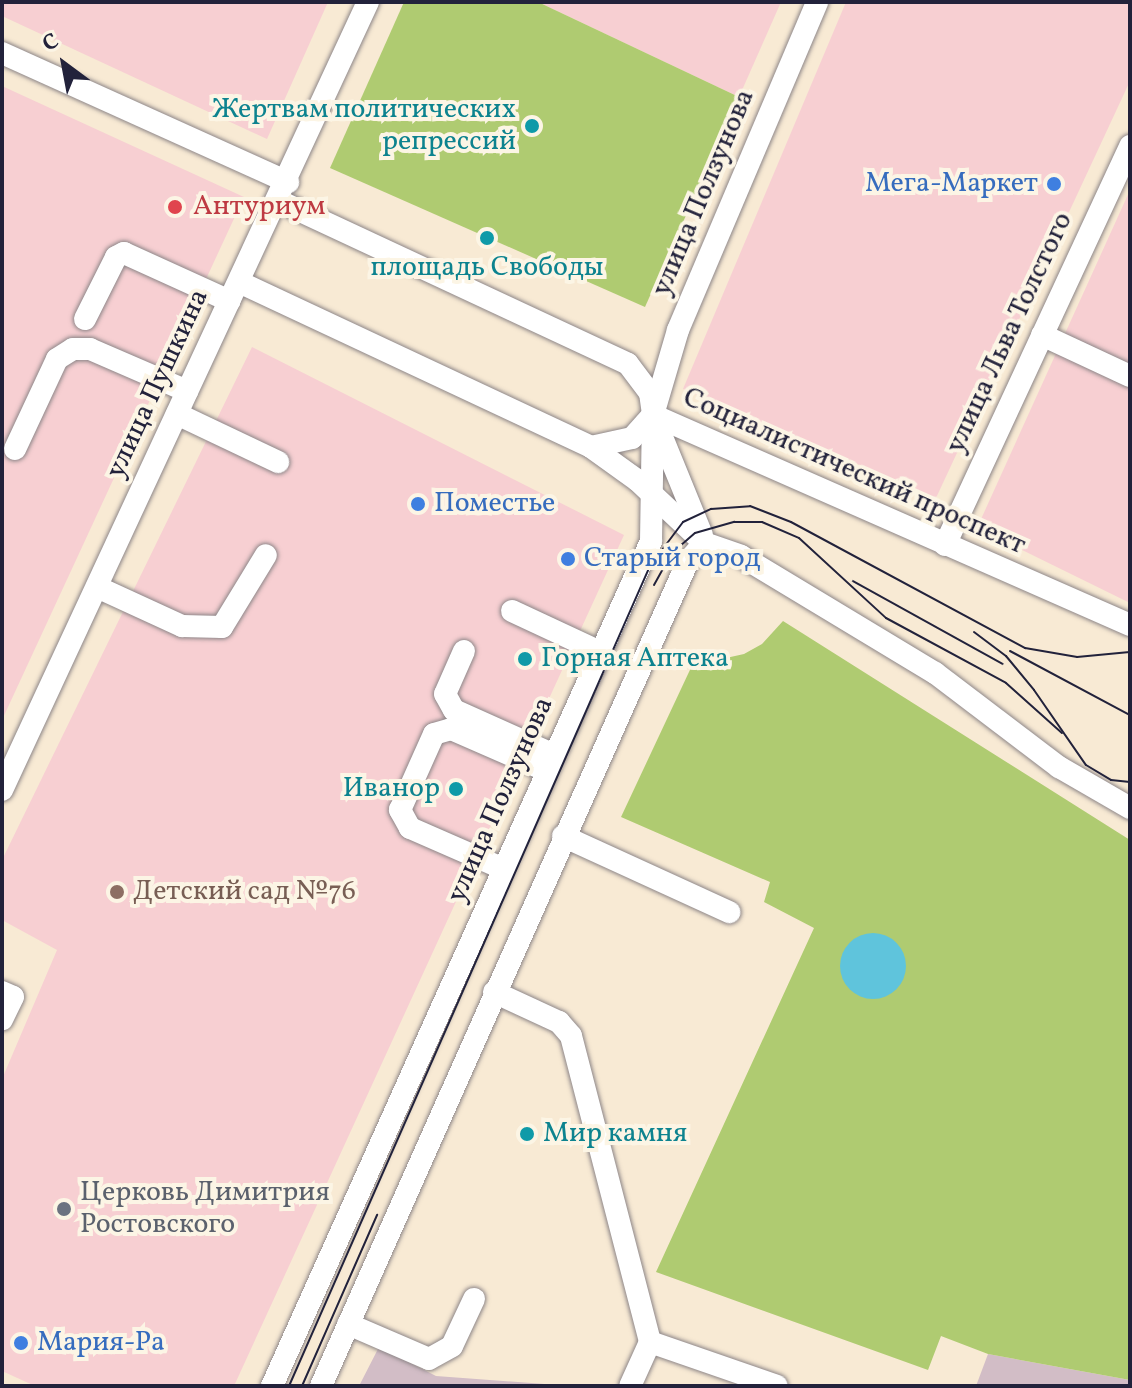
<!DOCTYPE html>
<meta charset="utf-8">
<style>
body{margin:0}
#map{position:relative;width:1132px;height:1388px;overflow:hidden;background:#f8ead4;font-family:Vollkorn,serif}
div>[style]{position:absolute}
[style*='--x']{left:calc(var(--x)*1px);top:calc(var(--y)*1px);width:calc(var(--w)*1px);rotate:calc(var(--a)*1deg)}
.built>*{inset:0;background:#f7cfd2}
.industrial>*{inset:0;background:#d2bdc6}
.green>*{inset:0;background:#afcb71}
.water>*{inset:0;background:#5fc4dc}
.round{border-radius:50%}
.roads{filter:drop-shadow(0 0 2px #8d8688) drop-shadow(0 0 2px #8d8688)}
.minor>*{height:22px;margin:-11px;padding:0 11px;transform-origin:11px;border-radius:11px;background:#fff}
.tram>*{height:2px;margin:-1px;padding:0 1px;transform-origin:1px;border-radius:1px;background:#22223b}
.dots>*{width:22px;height:22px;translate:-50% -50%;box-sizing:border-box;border:4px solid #fcf5e5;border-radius:50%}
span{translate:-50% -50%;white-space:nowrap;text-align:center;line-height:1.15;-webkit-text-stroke:8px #fcf5e5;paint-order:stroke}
.culture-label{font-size:28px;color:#0d838f}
.right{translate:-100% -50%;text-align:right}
.left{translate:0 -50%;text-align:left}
.shop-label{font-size:28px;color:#366cbe}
.street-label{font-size:28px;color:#22223b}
.health-label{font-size:28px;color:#be3a42}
.education-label{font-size:28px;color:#785e54}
.worship-label{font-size:28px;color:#5b616d}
.frame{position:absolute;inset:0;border:4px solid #22223b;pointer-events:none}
.north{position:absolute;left:24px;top:24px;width:80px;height:80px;-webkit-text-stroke:6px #fcf5e5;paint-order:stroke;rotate:328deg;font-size:22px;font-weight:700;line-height:32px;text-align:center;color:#22223b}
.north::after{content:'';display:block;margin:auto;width:28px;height:36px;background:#22223b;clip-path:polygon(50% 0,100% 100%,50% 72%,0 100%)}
</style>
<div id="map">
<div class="built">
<div style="clip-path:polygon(2px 2px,328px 2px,267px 139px,2px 16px)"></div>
<div style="clip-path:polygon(538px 2px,781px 2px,739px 97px)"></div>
<div style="clip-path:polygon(846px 2px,1130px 2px,1130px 81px,936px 498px,683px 389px)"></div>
<div style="clip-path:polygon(2px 86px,244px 197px,2px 720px)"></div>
<div style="clip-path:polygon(1130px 190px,1130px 603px,977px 528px)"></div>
<div style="clip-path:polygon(252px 347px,624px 535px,234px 1386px,35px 1386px,2px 1371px,2px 1079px,57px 950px,2px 920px,2px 860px)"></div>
</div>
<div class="industrial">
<div style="clip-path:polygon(379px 1347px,436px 1376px,571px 1386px,359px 1386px)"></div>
<div style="clip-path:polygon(988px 1354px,1130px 1380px,1130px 1386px,976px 1386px)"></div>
</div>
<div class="green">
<div style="clip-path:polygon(404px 2px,538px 2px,739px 97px,645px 307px,330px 168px)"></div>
<div style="clip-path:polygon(783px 621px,1130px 840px,1130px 1380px,988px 1354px,941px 1336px,928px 1370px,656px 1272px,814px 928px,764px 902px,770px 882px,621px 817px,696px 657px,717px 660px,744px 654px,762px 644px)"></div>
</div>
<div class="water">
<div class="round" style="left:840px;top:933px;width:66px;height:66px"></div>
</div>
<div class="roads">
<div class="minor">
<div style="--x:2;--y:53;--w:314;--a:24.3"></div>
<div style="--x:279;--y:201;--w:385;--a:25"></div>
<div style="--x:628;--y:364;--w:36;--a:53"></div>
<div style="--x:650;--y:393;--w:22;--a:82"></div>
<div style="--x:653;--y:415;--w:130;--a:67.8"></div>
<div style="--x:239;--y:282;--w:389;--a:25.1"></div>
<div style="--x:591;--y:447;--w:57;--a:35.7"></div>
<div style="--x:637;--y:480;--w:92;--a:43.2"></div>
<div style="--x:704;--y:543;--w:39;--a:19"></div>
<div style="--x:741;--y:556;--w:227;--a:31.1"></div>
<div style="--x:935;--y:673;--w:156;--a:37.2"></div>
<div style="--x:1059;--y:767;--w:82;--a:30"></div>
<div style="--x:85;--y:319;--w:69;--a:-63.4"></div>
<div style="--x:116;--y:257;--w:9;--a:-27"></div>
<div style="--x:124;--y:253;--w:116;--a:24.4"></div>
<div style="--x:1042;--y:335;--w:97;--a:25"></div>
<div style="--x:177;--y:414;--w:112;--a:25.4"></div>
<div style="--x:653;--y:415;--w:521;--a:23.76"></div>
<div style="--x:591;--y:447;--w:42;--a:-12.4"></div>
<div style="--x:632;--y:438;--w:31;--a:-48"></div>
<div style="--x:15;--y:449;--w:99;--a:-65"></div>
<div style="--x:57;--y:359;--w:19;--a:-32"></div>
<div style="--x:73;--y:349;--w:17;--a:0"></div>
<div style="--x:90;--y:349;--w:106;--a:23.4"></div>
<div style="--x:945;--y:545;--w:440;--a:-65.1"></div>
<div style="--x:97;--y:587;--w:94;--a:24.6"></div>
<div style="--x:182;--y:626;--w:40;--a:1.4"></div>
<div style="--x:222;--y:627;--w:84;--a:-58.6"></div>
<div style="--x:512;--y:611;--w:97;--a:25"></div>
<div style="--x:464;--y:651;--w:47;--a:113.8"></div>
<div style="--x:445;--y:694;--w:18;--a:61"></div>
<div style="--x:454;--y:710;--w:110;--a:24.2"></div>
<div style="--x:2;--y:790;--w:869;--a:-65.09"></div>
<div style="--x:563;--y:836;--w:183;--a:24.6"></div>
<div style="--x:504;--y:869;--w:103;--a:-156.4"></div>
<div style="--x:410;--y:828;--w:21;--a:-119"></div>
<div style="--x:400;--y:810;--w:83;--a:-65.9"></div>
<div style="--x:434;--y:734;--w:18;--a:-16"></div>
<div style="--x:451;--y:729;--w:105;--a:23.6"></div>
<div style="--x:2;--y:992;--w:12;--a:24"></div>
<div style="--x:13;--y:997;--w:25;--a:116"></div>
<div style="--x:494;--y:992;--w:72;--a:24.8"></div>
<div style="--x:559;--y:1022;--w:18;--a:49"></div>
<div style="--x:571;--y:1036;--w:316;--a:75.5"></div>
<div style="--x:650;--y:1342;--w:48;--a:114.4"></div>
<div style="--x:348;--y:1324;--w:88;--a:23.4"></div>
<div style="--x:429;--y:1359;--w:26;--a:-29"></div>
<div style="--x:452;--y:1346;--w:52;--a:-64.9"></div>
<div style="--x:650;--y:1342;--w:134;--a:19.1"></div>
<div style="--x:272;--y:1386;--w:926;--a:-65.84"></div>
<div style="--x:651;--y:541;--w:126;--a:-89.1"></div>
<div style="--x:653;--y:415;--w:89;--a:-73.6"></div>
<div style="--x:678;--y:330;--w:356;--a:-67"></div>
<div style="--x:321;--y:1386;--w:903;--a:-66.02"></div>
<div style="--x:688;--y:561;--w:24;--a:-48"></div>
</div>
</div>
<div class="tram">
<div style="--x:853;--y:581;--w:171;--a:29"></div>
<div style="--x:654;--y:585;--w:37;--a:-61"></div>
<div style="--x:672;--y:553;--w:30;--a:-41"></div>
<div style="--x:695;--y:533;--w:41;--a:-15.8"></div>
<div style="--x:734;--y:522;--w:28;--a:0"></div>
<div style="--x:762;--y:522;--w:40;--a:23.4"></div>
<div style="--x:799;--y:538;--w:118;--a:42.6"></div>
<div style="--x:886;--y:618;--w:136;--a:28.4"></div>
<div style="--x:1006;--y:683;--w:75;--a:41.8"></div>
<div style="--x:974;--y:632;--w:40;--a:37"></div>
<div style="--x:1006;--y:656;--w:44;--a:50.5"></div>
<div style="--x:1034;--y:690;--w:91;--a:55.3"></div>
<div style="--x:1086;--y:765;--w:29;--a:31"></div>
<div style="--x:1111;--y:780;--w:19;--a:6"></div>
<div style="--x:1010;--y:651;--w:136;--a:28.1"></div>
<div style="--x:289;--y:1386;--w:896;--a:-66.24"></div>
<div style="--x:650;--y:566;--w:55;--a:-53.1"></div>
<div style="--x:683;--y:522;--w:31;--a:-25"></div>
<div style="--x:711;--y:509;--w:39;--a:-4"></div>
<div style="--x:750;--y:506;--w:44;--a:21.3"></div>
<div style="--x:791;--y:522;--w:266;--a:28.3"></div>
<div style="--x:1025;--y:648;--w:53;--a:9.8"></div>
<div style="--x:1077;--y:657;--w:53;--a:-5.4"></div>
<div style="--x:302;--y:1386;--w:187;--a:-66.3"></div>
</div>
<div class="dots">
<div style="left:532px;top:126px;background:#0f9aa8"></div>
<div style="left:1054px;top:184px;background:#3f7fe0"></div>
<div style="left:175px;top:207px;background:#e0444e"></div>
<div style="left:487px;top:238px;background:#0f9aa8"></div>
<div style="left:418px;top:504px;background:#3f7fe0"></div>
<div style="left:568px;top:559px;background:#3f7fe0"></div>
<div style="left:525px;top:659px;background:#0f9aa8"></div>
<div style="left:456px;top:789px;background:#0f9aa8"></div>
<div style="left:117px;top:892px;background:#8d6e63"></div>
<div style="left:527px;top:1134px;background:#0f9aa8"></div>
<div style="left:64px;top:1209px;background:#6b7280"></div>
<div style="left:21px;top:1343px;background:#3f7fe0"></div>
</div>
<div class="culture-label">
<span class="right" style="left:516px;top:126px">Жертвам политических<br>репрессий</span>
<span style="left:487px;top:268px">площадь Свободы</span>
<span class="left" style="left:541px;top:659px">Горная Аптека</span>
<span class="right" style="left:440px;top:789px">Иванор</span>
<span class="left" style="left:543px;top:1134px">Мир камня</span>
</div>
<div class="shop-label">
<span class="right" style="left:1038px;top:184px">Мега-Маркет</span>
<span class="left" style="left:434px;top:504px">Поместье</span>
<span class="left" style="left:584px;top:559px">Старый город</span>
<span class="left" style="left:37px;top:1343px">Мария-Ра</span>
</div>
<div class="street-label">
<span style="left:704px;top:193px;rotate:-67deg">улица Ползунова</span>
<span style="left:1010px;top:333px;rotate:-65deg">улица Льва Толстого</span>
<span style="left:158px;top:384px;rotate:-65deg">улица Пушкина</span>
<span style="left:854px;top:472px;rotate:24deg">Социалистический проспект</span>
<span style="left:501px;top:800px;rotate:-66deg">улица Ползунова</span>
</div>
<div class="health-label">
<span class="left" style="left:193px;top:207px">Антуриум</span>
</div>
<div class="education-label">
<span class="left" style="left:133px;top:892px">Детский сад №76</span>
</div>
<div class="worship-label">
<span class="left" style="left:80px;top:1209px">Церковь Димитрия<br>Ростовского</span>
</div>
<div class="frame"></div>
<div class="north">С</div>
</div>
